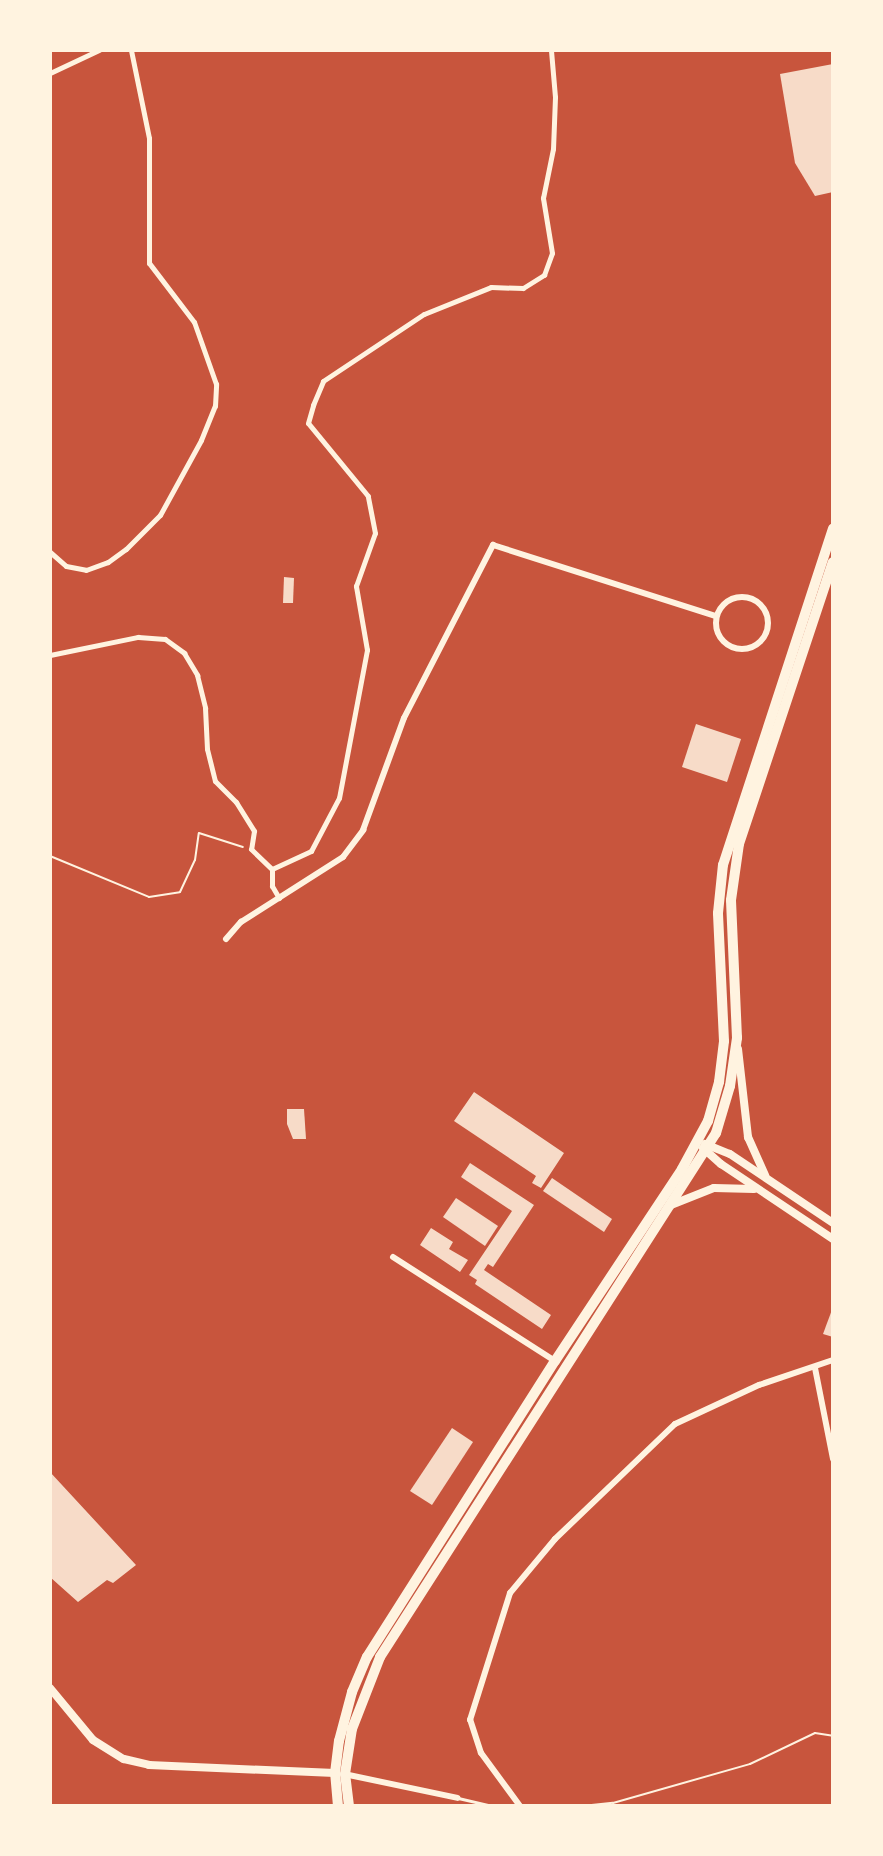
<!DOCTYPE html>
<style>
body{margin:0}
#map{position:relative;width:883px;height:1856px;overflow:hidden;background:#c8553d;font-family:"Space Grotesk",sans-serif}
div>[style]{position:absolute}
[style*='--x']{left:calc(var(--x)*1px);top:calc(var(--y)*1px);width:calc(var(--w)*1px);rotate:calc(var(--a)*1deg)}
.building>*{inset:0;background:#f7dbc8}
.path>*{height:2px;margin:-1px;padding:0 1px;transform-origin:1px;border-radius:1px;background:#fff3e0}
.service>*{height:3px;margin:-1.5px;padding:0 1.5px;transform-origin:1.5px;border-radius:1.5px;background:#fff3e0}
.pedestrian>*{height:5px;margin:-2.5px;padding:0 2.5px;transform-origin:2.5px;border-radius:2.5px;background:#fff3e0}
.minor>*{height:6px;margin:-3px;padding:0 3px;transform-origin:3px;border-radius:3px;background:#fff3e0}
.minor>.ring{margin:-3px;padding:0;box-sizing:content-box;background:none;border:6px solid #fff3e0;border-radius:50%}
.tertiary>*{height:8px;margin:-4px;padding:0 4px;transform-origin:4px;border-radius:4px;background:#fff3e0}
.trunk>*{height:10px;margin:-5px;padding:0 5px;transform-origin:5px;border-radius:5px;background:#fff3e0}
span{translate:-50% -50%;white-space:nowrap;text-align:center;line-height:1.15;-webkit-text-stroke:8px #fff3e0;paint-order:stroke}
.frame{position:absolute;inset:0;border:52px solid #fff3e0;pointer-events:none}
</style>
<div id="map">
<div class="building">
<div style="clip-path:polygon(833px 64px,833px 192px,815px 196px,795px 163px,780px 74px)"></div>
<div style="clip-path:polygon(284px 577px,294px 578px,293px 603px,283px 603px)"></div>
<div style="clip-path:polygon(696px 724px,741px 739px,727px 782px,682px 767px)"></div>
<div style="clip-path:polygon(474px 1092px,564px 1153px,541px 1188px,532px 1183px,536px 1176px,454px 1121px)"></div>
<div style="clip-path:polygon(287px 1109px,304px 1109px,306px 1139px,293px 1139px,287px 1124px)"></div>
<div style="clip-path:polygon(470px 1163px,534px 1205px,493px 1267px,488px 1264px,484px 1270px,551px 1315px,542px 1329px,475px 1284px,477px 1280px,469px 1275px,512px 1211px,461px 1177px)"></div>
<div style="clip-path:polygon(552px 1178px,612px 1219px,604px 1232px,543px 1191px)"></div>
<div style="clip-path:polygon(456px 1198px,498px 1226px,485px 1246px,443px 1217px)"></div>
<div style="clip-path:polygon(431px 1228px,453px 1242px,449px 1249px,468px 1260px,460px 1272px,420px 1245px)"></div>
<div style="clip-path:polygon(833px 1307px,833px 1337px,823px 1334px)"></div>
<div style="clip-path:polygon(452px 1428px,473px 1442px,432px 1505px,410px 1491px)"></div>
<div style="clip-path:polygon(50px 1472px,136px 1565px,113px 1583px,107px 1580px,78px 1602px,50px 1577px)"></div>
</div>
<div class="path">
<div style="--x:50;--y:856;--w:107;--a:22.5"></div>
<div style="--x:149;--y:897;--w:31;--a:-9"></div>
<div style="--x:180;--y:892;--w:35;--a:-65"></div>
<div style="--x:195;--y:860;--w:27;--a:-82"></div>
<div style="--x:199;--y:833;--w:46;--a:17.7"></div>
<div style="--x:582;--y:1806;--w:31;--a:-6"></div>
<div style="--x:613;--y:1803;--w:142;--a:-15.9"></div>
<div style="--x:750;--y:1764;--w:72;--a:-25.5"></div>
<div style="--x:815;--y:1733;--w:18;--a:9"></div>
</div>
<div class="service">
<div style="--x:458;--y:1798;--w:36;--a:13"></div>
</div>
<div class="pedestrian">
<div style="--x:50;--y:73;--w:54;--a:-25.1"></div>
<div style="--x:50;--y:552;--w:21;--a:41"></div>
<div style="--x:66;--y:566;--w:20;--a:11"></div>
<div style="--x:86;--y:570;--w:23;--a:-20"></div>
<div style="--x:108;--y:562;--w:22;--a:-36"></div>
<div style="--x:126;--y:549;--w:48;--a:-45"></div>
<div style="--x:160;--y:515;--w:85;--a:-61.3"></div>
<div style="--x:201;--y:440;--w:37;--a:-68"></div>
<div style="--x:215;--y:406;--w:22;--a:-87"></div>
<div style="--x:216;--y:384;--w:66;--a:-109.5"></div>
<div style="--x:194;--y:322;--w:74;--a:-127.3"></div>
<div style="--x:149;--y:263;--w:125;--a:-90"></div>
<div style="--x:149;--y:138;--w:90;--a:-101.6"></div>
<div style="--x:50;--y:655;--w:90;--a:-11.6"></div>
<div style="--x:138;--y:637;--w:27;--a:4"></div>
<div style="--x:165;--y:639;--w:24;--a:36"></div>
<div style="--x:184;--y:653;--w:26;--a:59"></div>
<div style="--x:197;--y:675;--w:34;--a:76"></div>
<div style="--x:205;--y:708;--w:41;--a:87.2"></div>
<div style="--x:207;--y:749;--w:33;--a:76"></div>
<div style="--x:215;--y:781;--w:30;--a:45"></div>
<div style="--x:236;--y:802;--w:34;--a:58"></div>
<div style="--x:254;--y:831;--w:18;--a:99"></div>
<div style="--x:251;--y:849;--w:29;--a:44"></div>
<div style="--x:272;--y:869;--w:17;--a:90"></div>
<div style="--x:272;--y:886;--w:14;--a:60"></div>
<div style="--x:272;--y:869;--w:43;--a:-24.8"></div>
<div style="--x:311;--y:851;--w:60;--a:-62.2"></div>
<div style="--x:339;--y:798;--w:151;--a:-79.3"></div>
<div style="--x:367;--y:650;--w:65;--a:-99.8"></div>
<div style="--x:356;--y:586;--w:56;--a:-70.3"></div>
<div style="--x:375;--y:533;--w:38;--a:-101"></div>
<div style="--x:368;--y:496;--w:94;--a:-129.4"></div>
<div style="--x:308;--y:423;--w:19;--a:-74"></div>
<div style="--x:313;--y:405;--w:26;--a:-67"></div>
<div style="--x:323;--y:381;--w:121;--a:-33.6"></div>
<div style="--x:424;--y:314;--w:72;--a:-21.9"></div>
<div style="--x:491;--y:287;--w:32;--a:2"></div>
<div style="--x:523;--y:288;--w:25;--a:-32"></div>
<div style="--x:544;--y:275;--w:23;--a:-70"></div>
<div style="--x:552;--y:253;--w:56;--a:-99.3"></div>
<div style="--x:543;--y:198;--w:50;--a:-78.5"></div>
<div style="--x:553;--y:149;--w:52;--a:-87.8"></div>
<div style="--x:555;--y:97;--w:47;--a:-94.9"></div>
</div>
<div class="minor">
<div class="ring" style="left:716px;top:597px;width:46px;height:46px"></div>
<div style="--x:226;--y:939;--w:23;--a:-49"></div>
<div style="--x:241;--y:922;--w:121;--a:-32.5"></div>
<div style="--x:343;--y:857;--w:34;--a:-53"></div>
<div style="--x:363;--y:830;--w:119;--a:-69.9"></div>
<div style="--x:404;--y:718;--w:195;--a:-62.8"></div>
<div style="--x:493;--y:545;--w:234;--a:17.7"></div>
<div style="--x:393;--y:1257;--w:193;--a:32.7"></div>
<div style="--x:815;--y:1368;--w:93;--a:78.8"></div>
<div style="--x:344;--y:1774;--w:116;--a:11.9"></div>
<div style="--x:520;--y:1806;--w:66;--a:-126.3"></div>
<div style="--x:481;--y:1753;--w:35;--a:-108"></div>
<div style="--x:470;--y:1720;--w:133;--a:-72.5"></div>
<div style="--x:510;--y:1593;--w:70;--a:-50.2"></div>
<div style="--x:555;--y:1539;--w:166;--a:-43.8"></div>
<div style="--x:675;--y:1424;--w:93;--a:-24.9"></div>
<div style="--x:759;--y:1385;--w:78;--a:-18.7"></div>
</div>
<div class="tertiary">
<div style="--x:738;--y:1049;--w:89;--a:83.5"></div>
<div style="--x:748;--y:1137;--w:42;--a:65.9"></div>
<div style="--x:705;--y:1144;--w:27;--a:22"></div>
<div style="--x:730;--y:1154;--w:124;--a:33.8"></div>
<div style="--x:703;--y:1148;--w:24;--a:42"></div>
<div style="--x:721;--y:1164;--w:135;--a:33.8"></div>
<div style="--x:671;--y:1205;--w:46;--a:-21.6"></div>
<div style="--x:714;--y:1188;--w:40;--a:1.4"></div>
<div style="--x:50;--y:1688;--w:67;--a:50.4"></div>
<div style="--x:93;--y:1740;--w:36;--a:32"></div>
<div style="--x:124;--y:1759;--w:26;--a:13"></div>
<div style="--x:149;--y:1765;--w:186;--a:2.5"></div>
</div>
<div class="trunk">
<div style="--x:338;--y:1806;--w:33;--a:-95"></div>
<div style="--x:335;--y:1773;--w:32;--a:-83"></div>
<div style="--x:339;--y:1741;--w:51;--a:-75.1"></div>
<div style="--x:352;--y:1692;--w:38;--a:-67"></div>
<div style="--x:367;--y:1657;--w:351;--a:-57.6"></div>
<div style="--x:555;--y:1361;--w:230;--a:-56.5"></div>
<div style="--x:682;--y:1169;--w:55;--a:-61.6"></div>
<div style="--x:708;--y:1121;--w:41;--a:-74.2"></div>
<div style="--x:719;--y:1082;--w:41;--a:-83"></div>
<div style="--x:724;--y:1041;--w:128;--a:-92.7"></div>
<div style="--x:718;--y:913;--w:48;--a:-84.1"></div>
<div style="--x:723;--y:865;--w:354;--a:-71.9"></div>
<div style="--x:349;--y:1806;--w:32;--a:-97"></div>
<div style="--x:345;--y:1774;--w:46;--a:-81.2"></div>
<div style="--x:352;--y:1729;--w:77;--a:-68.7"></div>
<div style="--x:380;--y:1657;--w:622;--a:-57.33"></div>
<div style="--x:716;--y:1133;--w:49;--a:-73.4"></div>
<div style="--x:730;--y:1086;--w:49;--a:-81.7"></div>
<div style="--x:737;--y:1038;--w:138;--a:-92.5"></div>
<div style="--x:731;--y:900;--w:57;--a:-81.9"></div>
<div style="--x:739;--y:844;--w:297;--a:-71.6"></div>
</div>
<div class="frame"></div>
</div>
